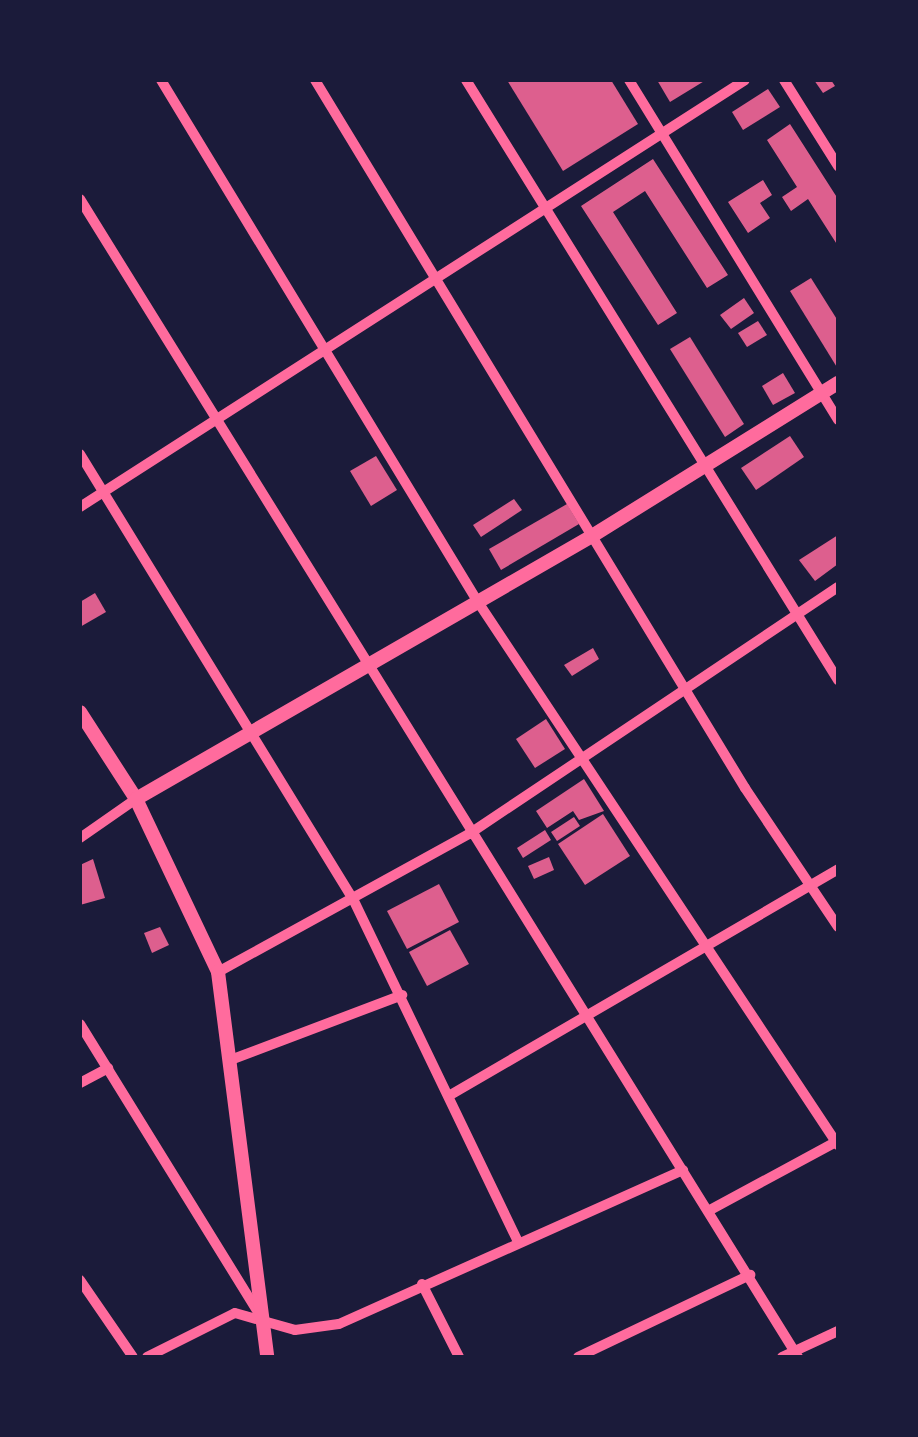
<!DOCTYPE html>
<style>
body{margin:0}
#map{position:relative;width:918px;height:1437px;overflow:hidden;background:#1b1b3a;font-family:"PT Sans",sans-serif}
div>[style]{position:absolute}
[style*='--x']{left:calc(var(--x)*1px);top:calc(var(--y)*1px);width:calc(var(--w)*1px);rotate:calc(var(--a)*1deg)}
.building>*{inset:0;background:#dd5f8e}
.minor>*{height:10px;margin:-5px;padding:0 5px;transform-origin:5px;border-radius:5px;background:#ff6b9d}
.tertiary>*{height:14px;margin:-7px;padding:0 7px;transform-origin:7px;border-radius:7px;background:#ff6b9d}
span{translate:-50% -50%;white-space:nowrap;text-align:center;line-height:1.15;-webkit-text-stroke:8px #1b1b3a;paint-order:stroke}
.frame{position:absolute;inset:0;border:82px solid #1b1b3a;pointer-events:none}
</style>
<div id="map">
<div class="building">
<div style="clip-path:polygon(507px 80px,611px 80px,638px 124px,563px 171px)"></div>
<div style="clip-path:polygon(657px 80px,706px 80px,670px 102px)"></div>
<div style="clip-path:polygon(814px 80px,831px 80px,835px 86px,823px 93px)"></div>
<div style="clip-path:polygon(768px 89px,780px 107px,743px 130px,732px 112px)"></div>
<div style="clip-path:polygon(790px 124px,838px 199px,838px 246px,808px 199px,791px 211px,782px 197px,797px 187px,767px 140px)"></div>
<div style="clip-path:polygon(653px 159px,728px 275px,707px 288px,645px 191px,613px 212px,677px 313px,658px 325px,581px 206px)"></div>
<div style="clip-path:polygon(763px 180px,772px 195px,760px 203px,770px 218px,748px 233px,728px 202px)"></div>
<div style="clip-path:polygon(811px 278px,838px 321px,838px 369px,790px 291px)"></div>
<div style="clip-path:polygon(744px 298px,754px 313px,731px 329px,720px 315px)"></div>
<div style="clip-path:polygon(758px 321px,767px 335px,747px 347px,738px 333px)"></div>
<div style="clip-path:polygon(690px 337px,744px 424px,725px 437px,670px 349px)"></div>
<div style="clip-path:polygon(783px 373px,795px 393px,773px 405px,762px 386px)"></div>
<div style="clip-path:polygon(790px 436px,804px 457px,756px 490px,741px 468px)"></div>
<div style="clip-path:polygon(376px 456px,397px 490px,371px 506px,350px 471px)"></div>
<div style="clip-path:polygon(514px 499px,522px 510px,481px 537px,473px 525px)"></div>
<div style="clip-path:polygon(567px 504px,579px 524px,501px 570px,489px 549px)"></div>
<div style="clip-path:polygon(838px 535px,838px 564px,815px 581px,799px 560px)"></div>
<div style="clip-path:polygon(95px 593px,106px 612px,80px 627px,80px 602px)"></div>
<div style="clip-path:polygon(593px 648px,599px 659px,572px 676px,564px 665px)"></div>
<div style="clip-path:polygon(546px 719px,565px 749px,535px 768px,516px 739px)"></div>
<div style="clip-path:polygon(584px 779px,604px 811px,579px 820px,573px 811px,547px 828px,536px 811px)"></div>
<div style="clip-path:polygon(603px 814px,630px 856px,585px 885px,558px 844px)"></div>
<div style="clip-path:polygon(574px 817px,580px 826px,557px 841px,551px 832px)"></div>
<div style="clip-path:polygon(545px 830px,551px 840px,523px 858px,517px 848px)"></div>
<div style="clip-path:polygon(549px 857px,554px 870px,534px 879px,528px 866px)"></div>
<div style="clip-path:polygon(93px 859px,105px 898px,80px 905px,80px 865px)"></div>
<div style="clip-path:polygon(439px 884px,459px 922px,407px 949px,387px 911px)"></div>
<div style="clip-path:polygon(160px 927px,169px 945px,152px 953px,144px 933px)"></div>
<div style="clip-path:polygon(450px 930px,469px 964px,427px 986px,409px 952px)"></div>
</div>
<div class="minor">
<div style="--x:161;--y:80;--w:607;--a:58.74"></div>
<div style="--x:476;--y:599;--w:655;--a:56.46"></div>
<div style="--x:315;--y:80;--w:828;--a:58.73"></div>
<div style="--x:745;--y:788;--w:167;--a:56.2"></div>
<div style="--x:466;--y:80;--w:706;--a:58.2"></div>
<div style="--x:629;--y:80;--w:399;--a:58.4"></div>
<div style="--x:784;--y:80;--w:102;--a:57.9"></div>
<div style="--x:80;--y:199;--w:1363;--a:58.2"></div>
<div style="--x:80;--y:454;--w:524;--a:58.49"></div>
<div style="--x:354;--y:901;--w:375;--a:64.3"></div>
<div style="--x:80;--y:507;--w:790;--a:-32.7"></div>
<div style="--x:80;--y:838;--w:68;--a:-34.9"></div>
<div style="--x:218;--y:972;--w:286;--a:-28.8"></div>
<div style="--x:469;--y:834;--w:444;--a:-33.8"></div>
<div style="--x:80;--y:1024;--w:339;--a:58.3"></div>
<div style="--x:233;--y:1059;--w:181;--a:-20.7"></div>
<div style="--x:80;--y:1083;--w:32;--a:-28"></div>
<div style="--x:452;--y:1094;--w:447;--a:-30.2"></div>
<div style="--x:710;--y:1210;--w:143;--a:-28.4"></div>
<div style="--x:80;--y:1280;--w:93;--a:55.5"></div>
<div style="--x:422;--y:1284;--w:82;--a:63.1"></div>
<div style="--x:147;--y:1357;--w:98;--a:-26.6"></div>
<div style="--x:235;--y:1313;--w:62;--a:15.8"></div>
<div style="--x:295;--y:1330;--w:44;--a:-7.8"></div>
<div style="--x:339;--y:1324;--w:377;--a:-24.1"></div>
<div style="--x:578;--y:1357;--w:191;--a:-25.5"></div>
<div style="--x:782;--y:1357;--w:62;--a:-24.9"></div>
</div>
<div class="tertiary">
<div style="--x:80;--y:712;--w:103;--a:57.2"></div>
<div style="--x:136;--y:799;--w:191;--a:64.6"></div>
<div style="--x:218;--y:972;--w:388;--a:82.7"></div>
<div style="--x:136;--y:799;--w:526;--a:-29.97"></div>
<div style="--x:592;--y:536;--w:290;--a:-31.9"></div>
</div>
<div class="frame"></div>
</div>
